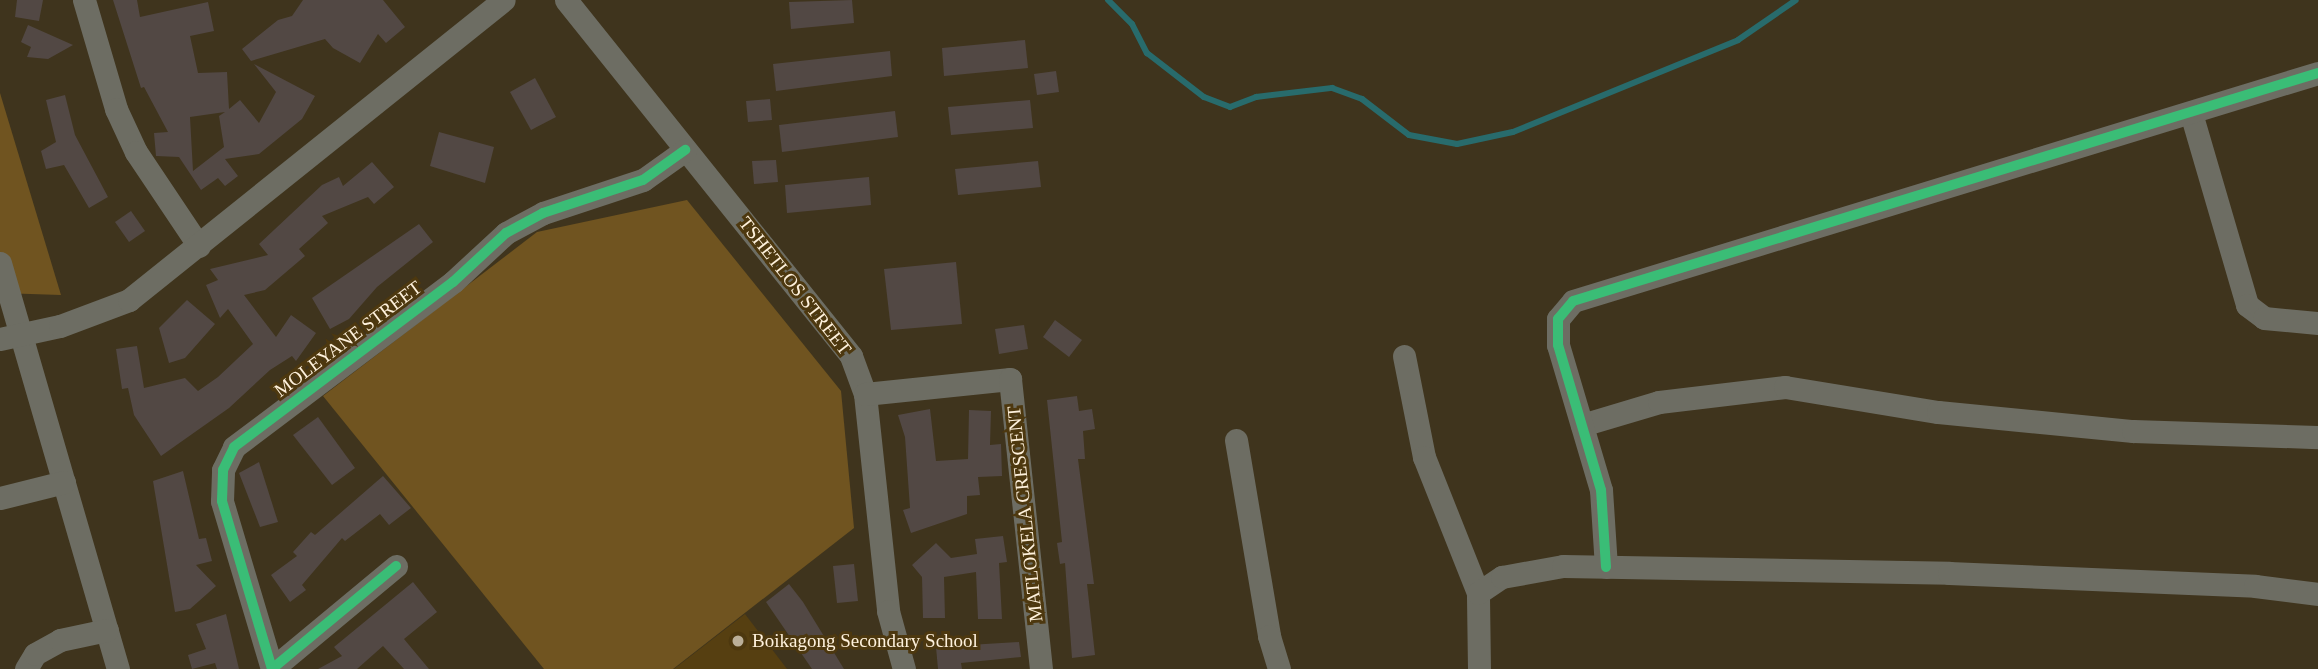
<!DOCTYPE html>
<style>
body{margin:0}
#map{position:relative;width:2318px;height:669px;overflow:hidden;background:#3f341d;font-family:"Times New Roman",serif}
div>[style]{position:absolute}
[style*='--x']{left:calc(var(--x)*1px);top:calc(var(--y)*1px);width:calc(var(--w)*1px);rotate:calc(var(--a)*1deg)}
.built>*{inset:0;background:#563f11}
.green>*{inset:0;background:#705420}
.stream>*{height:6px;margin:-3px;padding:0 3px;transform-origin:3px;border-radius:3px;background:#286b6c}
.building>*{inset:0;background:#524844}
.minor>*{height:23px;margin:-11.5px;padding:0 11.5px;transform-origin:11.5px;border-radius:11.5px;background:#6d6d63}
.cycleway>*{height:10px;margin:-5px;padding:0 5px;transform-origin:5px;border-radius:5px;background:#3abd76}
.dots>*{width:19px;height:19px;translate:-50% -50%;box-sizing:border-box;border:4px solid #4d380f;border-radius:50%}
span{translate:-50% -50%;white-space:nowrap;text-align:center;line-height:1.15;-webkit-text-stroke:6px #4d380f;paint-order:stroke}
.street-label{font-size:19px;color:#fef1dc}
.poi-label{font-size:19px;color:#fef1dc}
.left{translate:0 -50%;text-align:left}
</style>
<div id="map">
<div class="built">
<div style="clip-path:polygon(745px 614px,787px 669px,674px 669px)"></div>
</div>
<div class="green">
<div style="clip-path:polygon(0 93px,61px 295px,0 293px)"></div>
<div style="clip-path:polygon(687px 200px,841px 391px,854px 528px,673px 669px,544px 669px,323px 396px,537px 232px)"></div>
</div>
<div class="stream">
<div style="--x:1108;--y:0;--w:34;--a:45"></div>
<div style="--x:1132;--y:24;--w:33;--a:63"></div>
<div style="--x:1147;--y:53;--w:72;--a:37.7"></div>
<div style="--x:1204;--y:97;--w:28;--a:21"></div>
<div style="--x:1230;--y:107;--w:28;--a:-21"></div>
<div style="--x:1256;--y:97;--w:77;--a:-6.8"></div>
<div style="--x:1332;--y:88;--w:32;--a:20"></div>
<div style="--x:1362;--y:99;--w:59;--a:37.5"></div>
<div style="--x:1409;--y:135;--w:49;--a:10.6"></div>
<div style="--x:1457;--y:144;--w:57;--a:-12.1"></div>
<div style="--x:1513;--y:132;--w:243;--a:-22.2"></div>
<div style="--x:1738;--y:40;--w:70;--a:-34.6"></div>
</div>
<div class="building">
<div style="clip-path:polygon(17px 0,43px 0,39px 21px,15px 17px)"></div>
<div style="clip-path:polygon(evenodd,113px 0,137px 0,140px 17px,208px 2px,214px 31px,190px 36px,198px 73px,227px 72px,229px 109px,240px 100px,259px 123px,276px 92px,254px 64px,315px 96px,302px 119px,259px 154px,225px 159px,238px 176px,225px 186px,218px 178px,201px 190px,179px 157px,156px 156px,154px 133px,168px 132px,144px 87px,141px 88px,113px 0,225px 112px,219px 116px,224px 147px,193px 171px,190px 117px,225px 112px)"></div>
<div style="clip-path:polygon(303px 0,383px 0,405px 27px,386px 43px,378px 34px,360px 63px,333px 48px,325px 39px,251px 61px,242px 49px,278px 20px,292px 16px)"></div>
<div style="clip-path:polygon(852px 0,854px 23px,791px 29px,789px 2px)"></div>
<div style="clip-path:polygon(28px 25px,73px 45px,48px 59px,27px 57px,31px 47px,21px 42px)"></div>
<div style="clip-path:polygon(1025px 40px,1028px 68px,944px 76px,942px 48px)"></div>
<div style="clip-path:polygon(890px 51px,892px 76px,776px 91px,773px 64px)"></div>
<div style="clip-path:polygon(1056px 71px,1059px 92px,1037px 95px,1034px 74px)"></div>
<div style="clip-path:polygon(535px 78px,556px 117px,531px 130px,510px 92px)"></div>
<div style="clip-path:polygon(65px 95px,75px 135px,108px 197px,89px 208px,64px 165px,46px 169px,41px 151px,56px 142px,46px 100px)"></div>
<div style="clip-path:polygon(770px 99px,772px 120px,748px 122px,746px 101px)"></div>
<div style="clip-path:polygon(1030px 100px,1033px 128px,951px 135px,948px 107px)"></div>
<div style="clip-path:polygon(895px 111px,898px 137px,782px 152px,779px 125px)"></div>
<div style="clip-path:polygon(439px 132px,494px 147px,485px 183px,430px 166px)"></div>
<div style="clip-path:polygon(776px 160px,778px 182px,754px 184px,752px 161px)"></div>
<div style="clip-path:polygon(1038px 161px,1041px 187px,958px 195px,955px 169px)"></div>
<div style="clip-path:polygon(372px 162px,394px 187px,374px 204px,368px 197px,322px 216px,328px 223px,299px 249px,305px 256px,265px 290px,244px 295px,276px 337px,291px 315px,316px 333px,296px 361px,292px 356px,270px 370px,229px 408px,161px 456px,134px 415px,128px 388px,122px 389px,116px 349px,137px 346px,144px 388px,185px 378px,198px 391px,218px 377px,253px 344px,228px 309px,220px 318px,206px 285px,218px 280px,210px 269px,268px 255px,259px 244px,322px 185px,339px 177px,343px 186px)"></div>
<div style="clip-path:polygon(869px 177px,871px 205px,787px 213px,785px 185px)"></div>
<div style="clip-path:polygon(131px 211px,145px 231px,129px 242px,115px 222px)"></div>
<div style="clip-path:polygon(419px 224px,433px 242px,377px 287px,349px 319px,330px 329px,312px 298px)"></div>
<div style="clip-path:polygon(956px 262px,962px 324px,891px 330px,884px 269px)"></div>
<div style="clip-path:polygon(187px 300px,215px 324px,185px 358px,169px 363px,159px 328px)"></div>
<div style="clip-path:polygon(1055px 320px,1082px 340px,1069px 357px,1043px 337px)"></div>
<div style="clip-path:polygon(1024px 325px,1028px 349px,999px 354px,995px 329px)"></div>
<div style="clip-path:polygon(1077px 396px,1079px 411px,1092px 409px,1095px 429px,1083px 431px,1085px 459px,1078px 459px,1094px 584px,1087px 584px,1095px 655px,1072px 658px,1065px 563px,1060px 564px,1057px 543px,1062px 542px,1047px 400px)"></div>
<div style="clip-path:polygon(930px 409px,936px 461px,968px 459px,969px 410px,991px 411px,990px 445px,1001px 444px,1002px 476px,978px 477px,980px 495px,967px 496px,967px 514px,911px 533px,903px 510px,910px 508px,905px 437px,898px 415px)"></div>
<div style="clip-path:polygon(318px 417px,355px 468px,332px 485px,293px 435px)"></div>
<div style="clip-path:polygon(259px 462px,278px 522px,260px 527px,239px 473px)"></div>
<div style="clip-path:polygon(183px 471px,199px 539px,206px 538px,212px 561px,196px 565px,216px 586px,190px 609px,175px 612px,153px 481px)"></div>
<div style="clip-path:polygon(383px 476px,411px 508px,389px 525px,380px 514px,345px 541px,342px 538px,302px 585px,306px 590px,290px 602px,271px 575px,297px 556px,293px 552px,311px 532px,315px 535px)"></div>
<div style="clip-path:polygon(1003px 536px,1007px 562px,999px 563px,1002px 619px,978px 619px,976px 572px,944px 577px,945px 618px,923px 618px,922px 577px,912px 565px,936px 543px,951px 558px,977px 554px,975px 539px)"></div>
<div style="clip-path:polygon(854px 564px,858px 601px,837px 603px,833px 566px)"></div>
<div style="clip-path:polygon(413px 582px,437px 612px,404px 639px,429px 669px,404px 669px,383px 646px,357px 669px,318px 669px,342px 656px,334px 647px)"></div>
<div style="clip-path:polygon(789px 584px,803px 602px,844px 669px,812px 669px,766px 602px)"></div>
<div style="clip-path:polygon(226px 614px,239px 669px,217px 669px,215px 663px,192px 669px,188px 655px,206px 649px,196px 624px)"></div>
<div style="clip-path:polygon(1019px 642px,1021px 657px,961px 663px,962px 669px,938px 669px,936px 647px)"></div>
</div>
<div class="minor">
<div style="--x:84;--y:0;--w:114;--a:73.6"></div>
<div style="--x:116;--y:109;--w:47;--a:65.1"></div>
<div style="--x:136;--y:152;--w:113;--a:56.2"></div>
<div style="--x:566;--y:0;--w:456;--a:51.3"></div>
<div style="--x:851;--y:356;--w:40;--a:69.8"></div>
<div style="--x:865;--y:394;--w:218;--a:83.9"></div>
<div style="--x:888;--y:611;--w:60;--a:74.6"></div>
<div style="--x:2191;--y:113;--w:200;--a:73.7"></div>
<div style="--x:2247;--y:305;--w:21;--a:37"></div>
<div style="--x:2264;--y:318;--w:54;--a:5.3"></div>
<div style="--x:0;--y:263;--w:423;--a:73.8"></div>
<div style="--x:0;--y:339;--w:61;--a:-12.2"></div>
<div style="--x:60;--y:326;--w:74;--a:-20.6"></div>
<div style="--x:129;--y:300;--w:480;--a:-38.7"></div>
<div style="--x:1404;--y:356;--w:103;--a:78.8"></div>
<div style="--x:1424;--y:457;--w:146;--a:68.3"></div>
<div style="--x:865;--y:394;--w:146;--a:-5.9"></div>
<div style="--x:1010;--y:379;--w:292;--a:83.9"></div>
<div style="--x:1582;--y:425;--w:80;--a:-16.6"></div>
<div style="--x:1659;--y:402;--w:127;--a:-6.8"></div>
<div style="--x:1785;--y:387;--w:155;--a:9.3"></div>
<div style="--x:1938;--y:412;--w:196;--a:5.6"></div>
<div style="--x:2133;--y:431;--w:185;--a:1.9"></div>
<div style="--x:1236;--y:440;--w:199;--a:80.4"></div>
<div style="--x:1269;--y:636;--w:34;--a:73"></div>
<div style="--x:0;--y:498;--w:66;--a:-14"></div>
<div style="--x:396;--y:566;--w:161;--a:140.3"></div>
<div style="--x:272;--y:669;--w:175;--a:-106.6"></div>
<div style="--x:222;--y:501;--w:31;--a:-88"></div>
<div style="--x:223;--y:470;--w:25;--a:-64"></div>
<div style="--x:234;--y:447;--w:274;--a:-37"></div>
<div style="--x:453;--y:282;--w:72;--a:-42.8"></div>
<div style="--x:506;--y:233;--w:42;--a:-28.4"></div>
<div style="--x:543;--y:213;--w:105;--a:-18.3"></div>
<div style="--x:643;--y:180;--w:52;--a:-35.5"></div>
<div style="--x:1606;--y:567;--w:77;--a:-93.7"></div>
<div style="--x:1601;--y:490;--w:151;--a:-106.5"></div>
<div style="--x:1558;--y:345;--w:26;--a:-90"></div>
<div style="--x:1558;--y:319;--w:23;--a:-50"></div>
<div style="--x:1573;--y:301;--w:779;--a:-17.02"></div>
<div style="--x:26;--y:669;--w:17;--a:-59"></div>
<div style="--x:35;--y:654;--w:29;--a:-29"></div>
<div style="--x:60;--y:640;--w:48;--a:-12"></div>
<div style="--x:1479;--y:669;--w:76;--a:-90.8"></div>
<div style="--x:1478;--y:593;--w:29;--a:-34"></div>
<div style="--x:1502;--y:577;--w:62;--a:-10.2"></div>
<div style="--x:1563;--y:566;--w:386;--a:1"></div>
<div style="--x:1949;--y:573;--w:306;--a:2.4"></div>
<div style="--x:2255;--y:586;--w:64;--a:7.2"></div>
</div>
<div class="cycleway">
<div style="--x:396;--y:566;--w:161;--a:140.3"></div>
<div style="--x:272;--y:669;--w:175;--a:-106.6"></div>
<div style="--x:222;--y:501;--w:31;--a:-88"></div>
<div style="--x:223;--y:470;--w:25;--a:-64"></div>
<div style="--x:234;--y:447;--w:274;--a:-37"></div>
<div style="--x:453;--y:282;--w:72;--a:-42.8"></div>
<div style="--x:506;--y:233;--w:42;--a:-28.4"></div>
<div style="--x:543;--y:213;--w:105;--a:-18.3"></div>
<div style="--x:643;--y:180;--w:52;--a:-35.5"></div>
<div style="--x:1606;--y:567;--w:77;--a:-93.7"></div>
<div style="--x:1601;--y:490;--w:151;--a:-106.5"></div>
<div style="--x:1558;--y:345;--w:26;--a:-90"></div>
<div style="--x:1558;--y:319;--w:23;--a:-50"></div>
<div style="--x:1573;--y:301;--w:779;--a:-17.02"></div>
</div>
<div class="dots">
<div style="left:738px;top:641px;background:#bbaf99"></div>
</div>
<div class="street-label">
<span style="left:795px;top:286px;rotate:52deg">TSHETLOS STREET</span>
<span style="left:348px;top:339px;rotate:-37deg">MOLEYANE STREET</span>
<span style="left:1025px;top:514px;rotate:-96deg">MATLOKELA CRESCENT</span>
</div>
<div class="poi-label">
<span class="left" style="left:752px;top:641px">Boikagong Secondary School</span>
</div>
</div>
